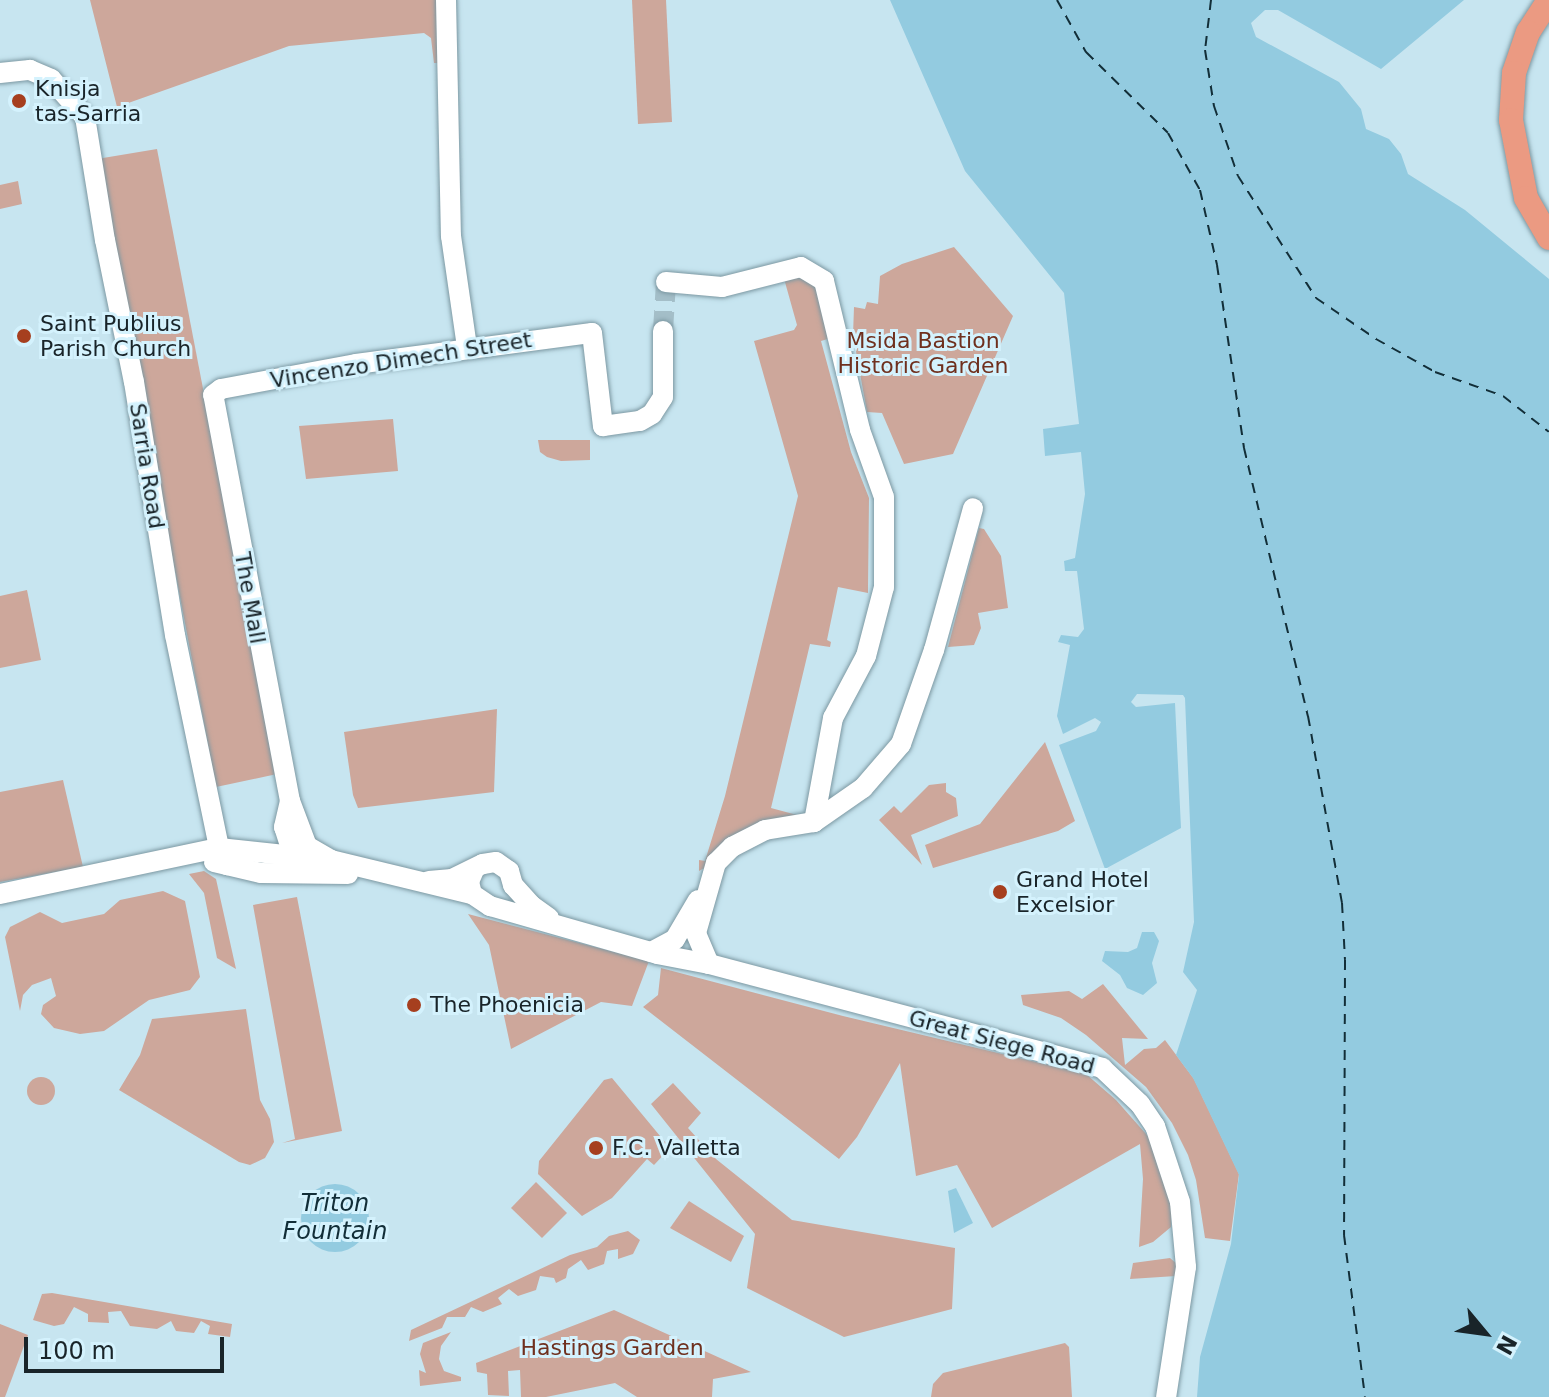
<!DOCTYPE html>
<style>
body{margin:0}
#map{position:relative;width:1549px;height:1397px;overflow:hidden;background:#c7e5f0;font-family:"DejaVu Sans",sans-serif}
div>[style]{position:absolute}
[style*='--x']{left:calc(var(--x)*1px);top:calc(var(--y)*1px);width:calc(var(--w)*1px);rotate:calc(var(--a)*1deg)}
.green>*{inset:0;background:#cda79b}
.round{border-radius:50%}
.water>*{inset:0;background:#93cbe0}
.ferry>*{height:2px;margin-top:-1px;transform-origin:0;background:repeating-linear-gradient(90deg,#122e38 0 10px,transparent 0 18px)}
.minor-tunnel>*{height:20px;margin-top:-10px;transform-origin:0;background:repeating-linear-gradient(90deg,#a4bec8 0 20px,transparent 0 30px)}
.roads{filter:drop-shadow(0 0 2px #7c98a2) drop-shadow(0 0 2px #7c98a2)}
.minor>*{height:20px;margin:-10px;padding:0 10px;transform-origin:10px;border-radius:10px;background:#fff}
.major>*{height:24px;margin:-12px;padding:0 12px;transform-origin:12px;border-radius:12px;background:#eb9a82}
.dots>*{width:22px;height:22px;translate:-50% -50%;box-sizing:border-box;border:4px solid #d4f2fd;border-radius:50%}
span{translate:-50% -50%;white-space:nowrap;text-align:center;line-height:1.15;-webkit-text-stroke:6px #d4f2fd;paint-order:stroke}
.poi-label{font-size:22px;color:#192429}
.left{translate:0 -50%;text-align:left}
.park-label{font-size:22px;color:#6f301e}
.street-label{font-size:22px;color:#192429}
.water-label{font-size:24px;color:#122e38;font-style:italic}
.north{position:absolute;left:1445px;top:1293px;width:80px;height:80px;-webkit-text-stroke:6px #d4f2fd;paint-order:stroke;rotate:119deg;font-size:22px;font-weight:700;line-height:32px;text-align:center;color:#192429}
.north::after{content:'';display:block;margin:auto;width:28px;height:36px;background:#192429;clip-path:polygon(50% 0,100% 100%,50% 72%,0 100%)}
.scale{position:absolute;left:24px;top:1337px;width:200px;height:36px;box-sizing:border-box;border:4px solid #192429;border-top:0;padding-left:10px;font-size:24px;line-height:28px;white-space:nowrap;color:#192429;-webkit-text-stroke:6px #d4f2fd;paint-order:stroke}
</style>
<div id="map">
<div class="green">
<div style="clip-path:polygon(90px 0,437px 0,439px 63px,434px 63px,431px 38px,424px 33px,289px 46px,117px 107px)"></div>
<div style="clip-path:polygon(632px 0,666px 0,672px 122px,638px 124px)"></div>
<div style="clip-path:polygon(157px 149px,277px 774px,216px 787px,97px 159px)"></div>
<div style="clip-path:polygon(18px 181px,22px 204px,0 209px,0 185px)"></div>
<div style="clip-path:polygon(954px 247px,1013px 316px,953px 454px,904px 464px,882px 413px,867px 412px,853px 335px,854px 307px,865px 309px,867px 302px,878px 304px,880px 276px,902px 264px)"></div>
<div style="clip-path:polygon(783px 275px,810px 280px,822px 296px,831px 338px,821px 341px,851px 452px,869px 498px,868px 593px,838px 587px,827px 640px,831px 642px,830px 647px,810px 644px,771px 808px,797px 815px,699px 871px,699px 860px,705px 861px,725px 796px,798px 496px,754px 341px,794px 330px,797px 325px)"></div>
<div style="clip-path:polygon(393px 419px,398px 471px,306px 479px,299px 426px)"></div>
<div style="clip-path:polygon(538px 440px,590px 440px,590px 460px,561px 461px,547px 457px,540px 452px)"></div>
<div style="clip-path:polygon(979px 528px,984px 529px,1001px 556px,1008px 608px,978px 613px,981px 628px,974px 645px,948px 647px)"></div>
<div style="clip-path:polygon(27px 590px,41px 660px,0 668px,0 596px)"></div>
<div style="clip-path:polygon(497px 709px,494px 792px,358px 808px,353px 795px,344px 732px)"></div>
<div style="clip-path:polygon(1045px 742px,1075px 821px,1058px 831px,933px 868px,925px 845px,980px 824px)"></div>
<div style="clip-path:polygon(63px 780px,83px 867px,0 882px,0 792px)"></div>
<div style="clip-path:polygon(946px 783px,946px 792px,956px 798px,958px 816px,911px 835px,922px 865px,879px 820px,894px 806px,901px 813px,929px 785px)"></div>
<div style="clip-path:polygon(204px 871px,216px 879px,236px 969px,217px 958px,204px 893px,189px 874px)"></div>
<div style="clip-path:polygon(163px 891px,185px 901px,200px 977px,190px 990px,149px 1000px,104px 1031px,80px 1034px,54px 1028px,41px 1014px,43px 1005px,56px 996px,51px 978px,32px 985px,23px 995px,20px 1011px,5px 937px,10px 927px,40px 912px,62px 923px,104px 914px,120px 900px)"></div>
<div style="clip-path:polygon(297px 897px,342px 1131px,282px 1143px,295px 1139px,253px 905px)"></div>
<div style="clip-path:polygon(468px 914px,649px 961px,632px 1006px,601px 1002px,511px 1049px,489px 945px)"></div>
<div style="clip-path:polygon(661px 968px,843px 1016px,1086px 1074px,1116px 1100px,1154px 1143px,1172px 1206px,1171px 1227px,1153px 1242px,1139px 1247px,1143px 1179px,1140px 1144px,992px 1228px,957px 1165px,916px 1176px,900px 1063px,857px 1137px,839px 1159px,643px 1007px,658px 995px)"></div>
<div style="clip-path:polygon(1103px 984px,1148px 1039px,1122px 1038px,1125px 1065px,1144px 1049px,1156px 1048px,1165px 1040px,1194px 1079px,1239px 1174px,1230px 1241px,1205px 1238px,1196px 1180px,1188px 1155px,1172px 1123px,1146px 1087px,1086px 1035px,1061px 1018px,1023px 1005px,1021px 995px,1069px 991px,1082px 999px)"></div>
<div style="clip-path:polygon(246px 1009px,260px 1100px,270px 1119px,274px 1142px,265px 1158px,250px 1165px,239px 1162px,119px 1090px,140px 1055px,152px 1019px)"></div>
<div class="round" style="left:27px;top:1077px;width:28px;height:28px"></div>
<div style="clip-path:polygon(612px 1078px,670px 1148px,654px 1165px,647px 1159px,612px 1198px,582px 1216px,538px 1174px,539px 1161px,604px 1080px)"></div>
<div style="clip-path:polygon(673px 1083px,701px 1113px,688px 1128px,716px 1159px,792px 1220px,955px 1248px,952px 1309px,844px 1337px,747px 1288px,755px 1234px,651px 1104px)"></div>
<div style="clip-path:polygon(536px 1182px,567px 1213px,542px 1238px,511px 1208px)"></div>
<div style="clip-path:polygon(689px 1201px,744px 1236px,731px 1262px,670px 1228px)"></div>
<div style="clip-path:polygon(628px 1231px,640px 1240px,633px 1254px,618px 1259px,618px 1249px,607px 1251px,604px 1264px,588px 1270px,581px 1260px,568px 1269px,566px 1278px,556px 1283px,554px 1278px,540px 1276px,536px 1290px,518px 1296px,509px 1289px,498px 1298px,502px 1304px,483px 1312px,471px 1307px,465px 1317px,447px 1317px,442px 1328px,409px 1341px,411px 1330px,570px 1255px,597px 1247px,609px 1236px)"></div>
<div style="clip-path:polygon(1170px 1258px,1177px 1264px,1176px 1276px,1130px 1279px,1133px 1263px)"></div>
<div style="clip-path:polygon(52px 1293px,232px 1324px,230px 1337px,208px 1334px,210px 1326px,201px 1321px,194px 1333px,176px 1331px,171px 1321px,157px 1329px,130px 1326px,121px 1311px,108px 1312px,109px 1323px,88px 1322px,88px 1314px,74px 1307px,64px 1324px,54px 1326px,33px 1320px,42px 1294px)"></div>
<div style="clip-path:polygon(614px 1310px,751px 1372px,713px 1379px,712px 1397px,637px 1397px,615px 1383px,546px 1397px,521px 1397px,520px 1370px,508px 1371px,509px 1396px,488px 1395px,487px 1374px,477px 1372px,476px 1363px)"></div>
<div style="clip-path:polygon(0 1324px,28px 1335px,5px 1397px,0 1397px)"></div>
<div style="clip-path:polygon(451px 1332px,441px 1346px,439px 1359px,444px 1371px,461px 1377px,461px 1381px,420px 1386px,419px 1370px,426px 1373px,420px 1354px,423px 1343px)"></div>
<div style="clip-path:polygon(1065px 1343px,1069px 1347px,1072px 1397px,931px 1397px,933px 1384px,943px 1373px)"></div>
</div>
<div class="water">
<div style="clip-path:polygon(890px 0,1464px 0,1381px 69px,1278px 10px,1265px 10px,1251px 23px,1256px 37px,1339px 82px,1361px 109px,1366px 129px,1389px 139px,1401px 154px,1408px 174px,1465px 210px,1549px 279px,1549px 1397px,1197px 1397px,1200px 1357px,1231px 1244px,1239px 1175px,1193px 1078px,1176px 1055px,1197px 990px,1183px 972px,1194px 922px,1185px 698px,1183px 695px,1137px 694px,1131px 702px,1136px 707px,1175px 703px,1181px 828px,1105px 869px,1059px 745px,1096px 731px,1101px 722px,1095px 718px,1063px 734px,1057px 716px,1070px 645px,1058px 642px,1061px 635px,1078px 637px,1084px 629px,1077px 571px,1065px 571px,1064px 561px,1075px 558px,1085px 494px,1081px 452px,1045px 456px,1043px 429px,1079px 424px,1064px 293px,965px 171px)"></div>
<div style="clip-path:polygon(1142px 932px,1154px 932px,1159px 941px,1152px 963px,1157px 983px,1143px 995px,1127px 988px,1120px 975px,1102px 961px,1105px 951px,1128px 952px,1137px 948px)"></div>
<div class="round" style="left:301px;top:1184px;width:68px;height:68px"></div>
<div style="clip-path:polygon(956px 1188px,973px 1223px,954px 1233px,948px 1191px)"></div>
</div>
<div class="ferry">
<div style="--x:1057;--y:0;--w:60;--a:60.9"></div>
<div style="--x:1086;--y:52;--w:115;--a:44.6"></div>
<div style="--x:1168;--y:133;--w:65;--a:60.7"></div>
<div style="--x:1200;--y:190;--w:77;--a:77.2"></div>
<div style="--x:1217;--y:265;--w:185;--a:81.6"></div>
<div style="--x:1244;--y:448;--w:276;--a:76.6"></div>
<div style="--x:1308;--y:716;--w:190;--a:79.7"></div>
<div style="--x:1342;--y:903;--w:57;--a:87"></div>
<div style="--x:1345;--y:960;--w:275;--a:90.2"></div>
<div style="--x:1344;--y:1235;--w:163;--a:82.6"></div>
<div style="--x:1211;--y:0;--w:50;--a:96.8"></div>
<div style="--x:1205;--y:50;--w:57;--a:80.9"></div>
<div style="--x:1214;--y:106;--w:74;--a:71.1"></div>
<div style="--x:1238;--y:176;--w:145;--a:57.4"></div>
<div style="--x:1316;--y:298;--w:73;--a:34.3"></div>
<div style="--x:1376;--y:339;--w:68;--a:29.2"></div>
<div style="--x:1435;--y:372;--w:72;--a:19.4"></div>
<div style="--x:1503;--y:396;--w:58;--a:38"></div>
</div>
<div class="minor-tunnel">
<div style="--x:663;--y:331;--w:49;--a:-86.5"></div>
</div>
<div class="roads">
<div class="minor">
<div style="--x:446;--y:0;--w:236;--a:88.8"></div>
<div style="--x:451;--y:236;--w:112;--a:81.8"></div>
<div style="--x:0;--y:73;--w:30;--a:-6"></div>
<div style="--x:30;--y:70;--w:23;--a:23"></div>
<div style="--x:51;--y:79;--w:51;--a:48.2"></div>
<div style="--x:85;--y:117;--w:125;--a:80.8"></div>
<div style="--x:105;--y:240;--w:145;--a:78.5"></div>
<div style="--x:134;--y:382;--w:256;--a:80.8"></div>
<div style="--x:175;--y:635;--w:217;--a:78.3"></div>
<div style="--x:219;--y:848;--w:19;--a:65"></div>
<div style="--x:666;--y:282;--w:56;--a:5.1"></div>
<div style="--x:722;--y:287;--w:81;--a:-14.2"></div>
<div style="--x:801;--y:267;--w:27;--a:31"></div>
<div style="--x:824;--y:281;--w:153;--a:76.4"></div>
<div style="--x:860;--y:430;--w:71;--a:70.3"></div>
<div style="--x:884;--y:497;--w:90;--a:90"></div>
<div style="--x:884;--y:587;--w:71;--a:104.6"></div>
<div style="--x:866;--y:656;--w:70;--a:118"></div>
<div style="--x:833;--y:718;--w:106;--a:100.4"></div>
<div style="--x:290;--y:801;--w:27;--a:103"></div>
<div style="--x:284;--y:827;--w:28;--a:72"></div>
<div style="--x:293;--y:854;--w:12;--a:42"></div>
<div style="--x:331;--y:860;--w:28;--a:-150"></div>
<div style="--x:307;--y:846;--w:48;--a:-110.7"></div>
<div style="--x:290;--y:801;--w:413;--a:-100.7"></div>
<div style="--x:213;--y:395;--w:10;--a:-37"></div>
<div style="--x:221;--y:389;--w:137;--a:-10.5"></div>
<div style="--x:356;--y:364;--w:238;--a:-7.5"></div>
<div style="--x:592;--y:333;--w:94;--a:83.3"></div>
<div style="--x:603;--y:426;--w:37;--a:-8"></div>
<div style="--x:640;--y:421;--w:14;--a:-30"></div>
<div style="--x:652;--y:414;--w:20;--a:-57"></div>
<div style="--x:663;--y:397;--w:66;--a:-90"></div>
<div style="--x:214;--y:862;--w:48;--a:13.2"></div>
<div style="--x:261;--y:873;--w:87;--a:0.7"></div>
<div style="--x:474;--y:870;--w:13;--a:113"></div>
<div style="--x:469;--y:882;--w:12;--a:76"></div>
<div style="--x:472;--y:894;--w:22;--a:34"></div>
<div style="--x:490;--y:906;--w:174;--a:16"></div>
<div style="--x:657;--y:954;--w:53;--a:10.9"></div>
<div style="--x:709;--y:964;--w:407;--a:14.8"></div>
<div style="--x:1102;--y:1068;--w:52;--a:43.5"></div>
<div style="--x:1140;--y:1104;--w:27;--a:56"></div>
<div style="--x:1155;--y:1126;--w:80;--a:71.8"></div>
<div style="--x:1180;--y:1202;--w:65;--a:84.7"></div>
<div style="--x:1186;--y:1267;--w:132;--a:98.7"></div>
<div style="--x:429;--y:881;--w:23;--a:-5"></div>
<div style="--x:452;--y:879;--w:34;--a:-26"></div>
<div style="--x:483;--y:864;--w:13;--a:-9"></div>
<div style="--x:496;--y:862;--w:16;--a:35"></div>
<div style="--x:509;--y:871;--w:15;--a:74"></div>
<div style="--x:513;--y:885;--w:27;--a:48"></div>
<div style="--x:531;--y:905;--w:22;--a:36"></div>
<div style="--x:0;--y:894;--w:224;--a:-11.9"></div>
<div style="--x:219;--y:848;--w:113;--a:6.1"></div>
<div style="--x:331;--y:860;--w:145;--a:13.6"></div>
<div style="--x:651;--y:952;--w:27;--a:-28"></div>
<div style="--x:675;--y:939;--w:45;--a:-59.5"></div>
<div style="--x:709;--y:964;--w:34;--a:-113"></div>
<div style="--x:696;--y:933;--w:73;--a:-74.1"></div>
<div style="--x:716;--y:863;--w:23;--a:-45"></div>
<div style="--x:732;--y:847;--w:37;--a:-27"></div>
<div style="--x:765;--y:830;--w:50;--a:-9.3"></div>
<div style="--x:814;--y:822;--w:60;--a:-34.8"></div>
<div style="--x:863;--y:788;--w:58;--a:-49.2"></div>
<div style="--x:901;--y:744;--w:100;--a:-70.7"></div>
<div style="--x:934;--y:650;--w:147;--a:-74.6"></div>
</div>
<div class="major">
<div style="--x:1549;--y:0;--w:38;--a:123"></div>
<div style="--x:1528;--y:32;--w:43;--a:108.9"></div>
<div style="--x:1514;--y:73;--w:47;--a:93.7"></div>
<div style="--x:1511;--y:120;--w:79;--a:79.1"></div>
<div style="--x:1526;--y:198;--w:46;--a:60.1"></div>
</div>
</div>
<div class="dots">
<div style="left:19px;top:101px;background:#a63f1f"></div>
<div style="left:24px;top:336px;background:#a63f1f"></div>
<div style="left:1000px;top:892px;background:#a63f1f"></div>
<div style="left:414px;top:1005px;background:#a63f1f"></div>
<div style="left:596px;top:1148px;background:#a63f1f"></div>
</div>
<div class="poi-label">
<span class="left" style="left:35px;top:101px">Knisja<br>tas-Sarria</span>
<span class="left" style="left:40px;top:336px">Saint Publius<br>Parish Church</span>
<span class="left" style="left:1016px;top:892px">Grand Hotel<br>Excelsior</span>
<span class="left" style="left:430px;top:1005px">The Phoenicia</span>
<span class="left" style="left:612px;top:1148px">F.C. Valletta</span>
</div>
<div class="park-label">
<span style="left:923px;top:353px">Msida Bastion<br>Historic Garden</span>
<span style="left:612px;top:1348px">Hastings Garden</span>
</div>
<div class="street-label">
<span style="left:401px;top:360px;rotate:-9deg">Vincenzo Dimech Street</span>
<span style="left:147px;top:466px;rotate:81deg">Sarria Road</span>
<span style="left:250px;top:598px;rotate:80deg">The Mall</span>
<span style="left:1002px;top:1042px;rotate:15deg">Great Siege Road</span>
</div>
<div class="water-label">
<span style="left:335px;top:1218px">Triton<br>Fountain</span>
</div>
<div class="north">N</div>
<div class="scale">100 m</div>
</div>
